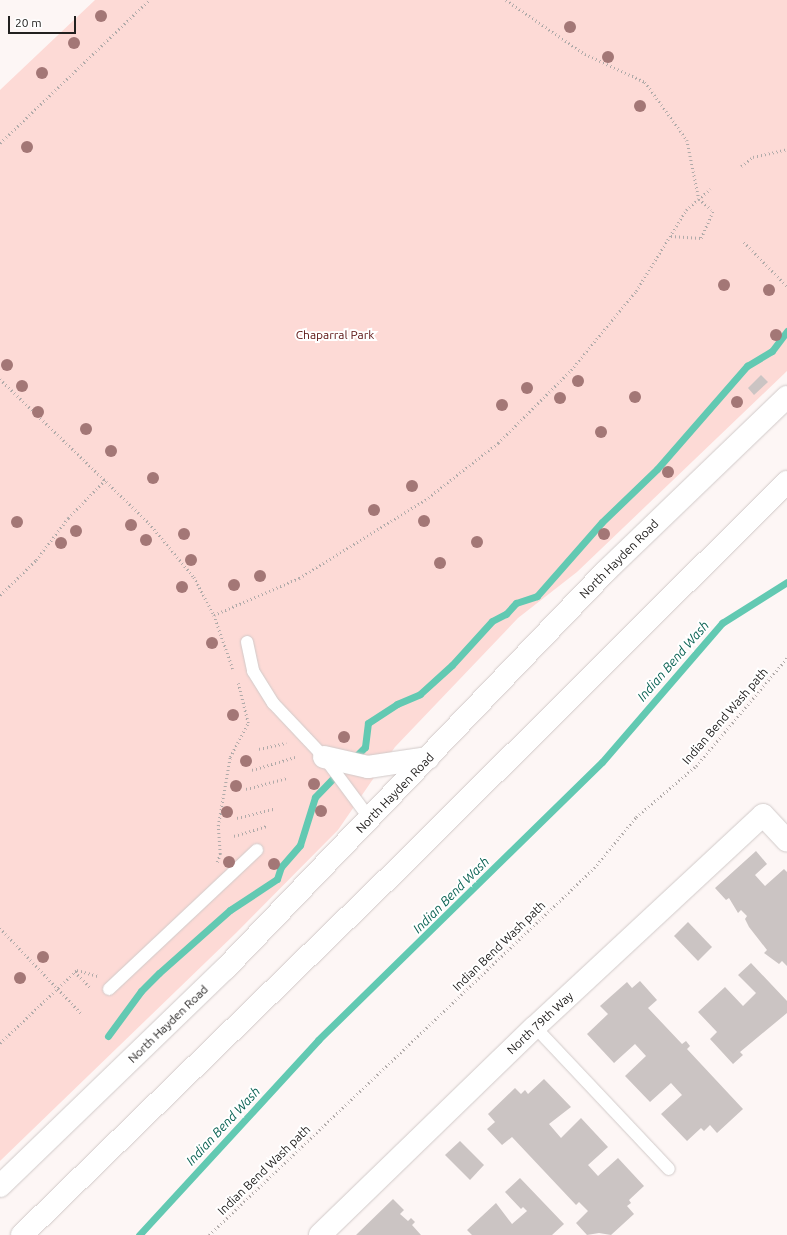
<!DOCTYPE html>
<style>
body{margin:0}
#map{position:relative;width:787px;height:1235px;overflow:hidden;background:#fdf6f5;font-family:Ubuntu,sans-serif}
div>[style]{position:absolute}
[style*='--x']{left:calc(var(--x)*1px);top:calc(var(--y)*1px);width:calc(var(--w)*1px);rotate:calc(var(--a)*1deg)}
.green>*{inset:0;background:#fddad6}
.stream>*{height:7px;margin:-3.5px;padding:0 3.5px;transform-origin:3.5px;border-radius:3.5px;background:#62c9b2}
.building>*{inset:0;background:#cbc4c3}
.path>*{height:2.5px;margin-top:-1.25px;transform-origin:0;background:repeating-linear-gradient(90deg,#b0aaa9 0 1px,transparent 0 4px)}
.roads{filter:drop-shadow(0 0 1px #d1cac9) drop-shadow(0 0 1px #d1cac9)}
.lane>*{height:12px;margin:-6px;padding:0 6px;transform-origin:6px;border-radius:6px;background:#fff}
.street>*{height:22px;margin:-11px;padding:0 11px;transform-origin:11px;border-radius:11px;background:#fff}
.secondary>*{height:22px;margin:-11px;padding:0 11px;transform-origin:11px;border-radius:11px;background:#fff}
.trees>*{width:12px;height:12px;margin:-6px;border-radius:50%;background:#a37776}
span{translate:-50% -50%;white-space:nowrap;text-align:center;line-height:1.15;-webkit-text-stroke:4px #fff;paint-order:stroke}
.park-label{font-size:12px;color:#590f0e}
.street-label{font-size:12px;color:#22201f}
.water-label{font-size:13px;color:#0a6253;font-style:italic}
.scale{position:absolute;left:8px;top:16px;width:68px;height:18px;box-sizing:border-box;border:2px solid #22201f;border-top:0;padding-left:5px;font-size:12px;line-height:14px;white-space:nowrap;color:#22201f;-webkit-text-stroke:3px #fff;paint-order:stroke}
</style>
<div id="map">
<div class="green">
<div style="clip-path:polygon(95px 0,787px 0,787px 371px,577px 572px,518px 618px,395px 747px,338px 830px,236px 933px,0 1161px,0 90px)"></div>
</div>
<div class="stream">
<div style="--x:352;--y:760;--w:18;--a:-45"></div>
<div style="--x:365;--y:747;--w:24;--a:-83"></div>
<div style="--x:368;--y:723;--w:35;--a:-33"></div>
<div style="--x:397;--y:704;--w:25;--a:-23"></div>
<div style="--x:420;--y:694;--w:43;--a:-42.2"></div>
<div style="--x:452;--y:665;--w:59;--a:-47.7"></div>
<div style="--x:492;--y:621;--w:16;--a:-27"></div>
<div style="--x:506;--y:614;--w:15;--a:-48"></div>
<div style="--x:516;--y:603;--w:22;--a:-18"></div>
<div style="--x:537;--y:596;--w:98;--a:-48.7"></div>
<div style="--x:602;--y:522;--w:76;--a:-43.9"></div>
<div style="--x:657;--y:469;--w:137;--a:-48.9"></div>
<div style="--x:747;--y:366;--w:29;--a:-31"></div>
<div style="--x:772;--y:351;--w:25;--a:-53"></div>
<div style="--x:108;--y:1036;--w:56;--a:-53.7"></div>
<div style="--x:141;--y:991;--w:25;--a:-45"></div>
<div style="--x:159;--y:973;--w:95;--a:-41.6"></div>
<div style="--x:230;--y:910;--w:56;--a:-33.4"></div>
<div style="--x:277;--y:879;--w:13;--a:-72"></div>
<div style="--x:281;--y:867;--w:29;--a:-49"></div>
<div style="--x:300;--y:845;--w:50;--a:-72.6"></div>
<div style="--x:315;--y:797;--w:33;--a:-46"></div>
<div style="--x:139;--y:1235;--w:265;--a:-47.4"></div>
<div style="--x:318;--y:1040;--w:397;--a:-44.4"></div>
<div style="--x:602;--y:762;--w:184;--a:-49.2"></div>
<div style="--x:722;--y:623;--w:77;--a:-32.2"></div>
</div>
<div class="building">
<div style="clip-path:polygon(761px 375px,768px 382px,754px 395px,748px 388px)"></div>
<div style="clip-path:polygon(756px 851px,767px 864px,755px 875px,765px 886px,784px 869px,787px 872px,787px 966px,782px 961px,779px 964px,764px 953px,767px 950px,749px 927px,745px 919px,747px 916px,741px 910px,738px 913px,729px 898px,726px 900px,715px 888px)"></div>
<div style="clip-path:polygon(688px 922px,712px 947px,698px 961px,674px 936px)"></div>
<div style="clip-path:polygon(751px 963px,787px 1001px,787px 1013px,740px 1052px,743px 1055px,733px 1064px,710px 1039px,717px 1032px,698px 1012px,725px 987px,743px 1006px,756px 993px,738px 975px)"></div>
<div style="clip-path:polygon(640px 981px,657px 1000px,648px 1008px,682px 1044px,686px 1041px,690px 1046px,687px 1049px,743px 1109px,717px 1133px,710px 1125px,704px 1131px,701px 1128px,687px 1141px,661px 1114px,682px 1095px,671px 1083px,650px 1102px,625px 1076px,646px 1056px,635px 1044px,614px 1063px,587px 1034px,608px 1014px,600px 1006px,627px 982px,632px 988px)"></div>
<div style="clip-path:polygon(544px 1079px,571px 1107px,549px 1124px,561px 1138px,581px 1118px,608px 1147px,588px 1165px,598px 1176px,618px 1158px,644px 1186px,629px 1200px,631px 1203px,627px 1206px,634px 1214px,611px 1235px,599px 1233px,587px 1235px,576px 1223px,588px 1211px,579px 1202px,576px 1205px,512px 1137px,502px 1145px,487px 1129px,495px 1122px,488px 1114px,515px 1088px,521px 1094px,525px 1090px,528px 1094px)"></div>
<div style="clip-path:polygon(460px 1141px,484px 1165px,470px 1180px,445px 1155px)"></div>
<div style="clip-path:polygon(520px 1178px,564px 1224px,552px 1235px,472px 1235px,467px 1230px,496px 1203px,512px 1224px,527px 1211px,523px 1207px,521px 1209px,505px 1192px)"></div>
<div style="clip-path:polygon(393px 1199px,404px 1210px,400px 1214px,408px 1221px,411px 1218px,415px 1222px,412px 1225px,421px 1235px,356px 1235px)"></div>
</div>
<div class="path">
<div style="--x:506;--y:0;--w:96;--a:34.4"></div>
<div style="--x:585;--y:54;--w:66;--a:25"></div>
<div style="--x:645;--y:82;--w:72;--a:54.1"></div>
<div style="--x:687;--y:140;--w:60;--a:78.5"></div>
<div style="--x:699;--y:199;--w:16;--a:40"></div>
<div style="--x:0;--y:143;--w:207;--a:-43.8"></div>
<div style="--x:741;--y:166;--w:15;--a:-37"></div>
<div style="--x:753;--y:157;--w:35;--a:-13"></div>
<div style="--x:671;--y:236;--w:30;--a:4"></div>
<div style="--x:701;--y:238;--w:30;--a:-66"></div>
<div style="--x:744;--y:242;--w:62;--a:45.7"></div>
<div style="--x:0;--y:379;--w:207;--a:44"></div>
<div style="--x:149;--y:523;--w:70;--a:50.2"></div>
<div style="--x:194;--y:577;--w:43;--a:62.2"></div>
<div style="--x:214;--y:615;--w:57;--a:70.6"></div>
<div style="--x:0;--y:595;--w:50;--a:-44.2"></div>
<div style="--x:36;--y:560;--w:53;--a:-52.7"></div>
<div style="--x:68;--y:518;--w:54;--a:-45.7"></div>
<div style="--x:214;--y:615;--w:93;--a:-23.5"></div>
<div style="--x:299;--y:578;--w:148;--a:-31.8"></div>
<div style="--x:425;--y:500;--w:93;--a:-38"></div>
<div style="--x:498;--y:443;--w:103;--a:-45"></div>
<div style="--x:571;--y:370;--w:102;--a:-50.6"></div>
<div style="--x:636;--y:291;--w:95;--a:-58.3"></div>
<div style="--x:686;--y:210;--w:32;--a:-41"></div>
<div style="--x:259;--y:749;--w:28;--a:-13"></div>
<div style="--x:252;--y:770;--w:45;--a:-16.8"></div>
<div style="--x:246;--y:789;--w:42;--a:-15"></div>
<div style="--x:237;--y:818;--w:38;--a:-14"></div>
<div style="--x:234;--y:836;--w:34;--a:-17"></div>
<div style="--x:217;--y:862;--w:9;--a:-69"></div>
<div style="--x:220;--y:854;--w:28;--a:-94"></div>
<div style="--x:218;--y:826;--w:70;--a:-80.1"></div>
<div style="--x:230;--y:757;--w:38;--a:-62"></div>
<div style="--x:248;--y:723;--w:41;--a:-104"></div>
<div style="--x:0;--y:928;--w:119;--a:46.4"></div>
<div style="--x:75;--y:972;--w:23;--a:45"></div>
<div style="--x:0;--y:1043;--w:106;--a:-43.5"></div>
<div style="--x:77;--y:970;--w:22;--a:16"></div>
<div style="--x:209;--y:1235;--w:532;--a:-43.63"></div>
<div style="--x:594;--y:868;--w:66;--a:-50.5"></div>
<div style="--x:636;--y:817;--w:79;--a:-40.4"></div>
<div style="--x:696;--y:766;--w:141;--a:-49.9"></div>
</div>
<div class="roads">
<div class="lane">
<div style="--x:247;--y:642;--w:30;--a:78"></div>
<div style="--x:253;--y:671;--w:38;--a:58"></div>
<div style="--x:273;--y:703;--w:74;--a:46.6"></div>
<div style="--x:324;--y:757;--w:77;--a:53.4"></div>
<div style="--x:109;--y:989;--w:203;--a:-43.2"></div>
<div style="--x:535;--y:1027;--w:195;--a:46.7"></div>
</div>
<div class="street">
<div style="--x:320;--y:1235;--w:299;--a:-44.1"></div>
<div style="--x:535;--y:1027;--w:311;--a:-42.9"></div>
<div style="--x:763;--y:815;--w:35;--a:47"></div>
</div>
<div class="secondary">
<div style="--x:324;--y:757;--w:45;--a:12.8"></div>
<div style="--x:368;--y:767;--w:61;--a:-8.5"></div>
<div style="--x:0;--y:1186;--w:313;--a:-44"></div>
<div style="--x:225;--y:969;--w:551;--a:-46.25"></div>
<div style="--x:606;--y:571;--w:251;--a:-43.9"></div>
<div style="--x:22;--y:1235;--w:535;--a:-44.24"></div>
<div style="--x:405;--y:862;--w:539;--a:-44.85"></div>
</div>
</div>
<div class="trees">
<div style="left:101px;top:16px"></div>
<div style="left:570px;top:27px"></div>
<div style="left:74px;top:43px"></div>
<div style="left:608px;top:57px"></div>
<div style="left:42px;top:73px"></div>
<div style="left:640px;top:106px"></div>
<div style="left:27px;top:147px"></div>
<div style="left:724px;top:285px"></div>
<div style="left:769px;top:290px"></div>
<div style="left:776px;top:335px"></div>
<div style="left:7px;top:365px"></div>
<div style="left:578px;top:381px"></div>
<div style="left:22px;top:386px"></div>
<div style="left:527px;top:388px"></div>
<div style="left:635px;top:397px"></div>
<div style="left:560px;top:398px"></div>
<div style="left:737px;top:402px"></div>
<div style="left:502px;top:405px"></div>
<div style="left:38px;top:412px"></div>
<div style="left:86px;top:429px"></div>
<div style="left:601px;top:432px"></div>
<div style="left:111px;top:451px"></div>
<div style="left:668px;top:472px"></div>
<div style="left:153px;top:478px"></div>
<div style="left:412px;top:486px"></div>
<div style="left:374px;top:510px"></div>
<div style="left:424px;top:521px"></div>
<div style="left:17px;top:522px"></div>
<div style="left:131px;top:525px"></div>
<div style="left:76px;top:531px"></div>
<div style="left:184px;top:534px"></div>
<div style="left:604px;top:534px"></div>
<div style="left:146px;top:540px"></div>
<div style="left:477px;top:542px"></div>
<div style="left:61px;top:543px"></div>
<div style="left:191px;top:560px"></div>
<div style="left:440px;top:563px"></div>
<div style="left:260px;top:576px"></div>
<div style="left:234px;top:585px"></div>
<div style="left:182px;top:587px"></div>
<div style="left:212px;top:643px"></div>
<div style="left:233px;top:715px"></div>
<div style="left:344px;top:737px"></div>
<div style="left:246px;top:761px"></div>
<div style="left:314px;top:784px"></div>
<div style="left:236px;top:786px"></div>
<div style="left:321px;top:811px"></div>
<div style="left:227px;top:812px"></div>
<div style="left:229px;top:862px"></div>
<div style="left:274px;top:864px"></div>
<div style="left:43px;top:957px"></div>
<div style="left:20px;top:978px"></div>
</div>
<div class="park-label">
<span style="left:335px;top:335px">Chaparral Park</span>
</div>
<div class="street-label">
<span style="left:619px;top:559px;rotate:-45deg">North Hayden Road</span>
<span style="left:725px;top:716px;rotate:-49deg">Indian Bend Wash path</span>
<span style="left:395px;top:793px;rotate:-46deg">North Hayden Road</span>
<span style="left:499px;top:946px;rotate:-44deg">Indian Bend Wash path</span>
<span style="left:540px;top:1023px;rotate:-43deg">North 79th Way</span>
<span style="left:168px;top:1024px;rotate:-44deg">North Hayden Road</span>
<span style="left:264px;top:1170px;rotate:-44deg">Indian Bend Wash path</span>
</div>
<div class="water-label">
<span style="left:673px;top:661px;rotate:-49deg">Indian Bend Wash</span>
<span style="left:451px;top:895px;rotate:-45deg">Indian Bend Wash</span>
<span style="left:223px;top:1126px;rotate:-47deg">Indian Bend Wash</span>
</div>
<div class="scale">20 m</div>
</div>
